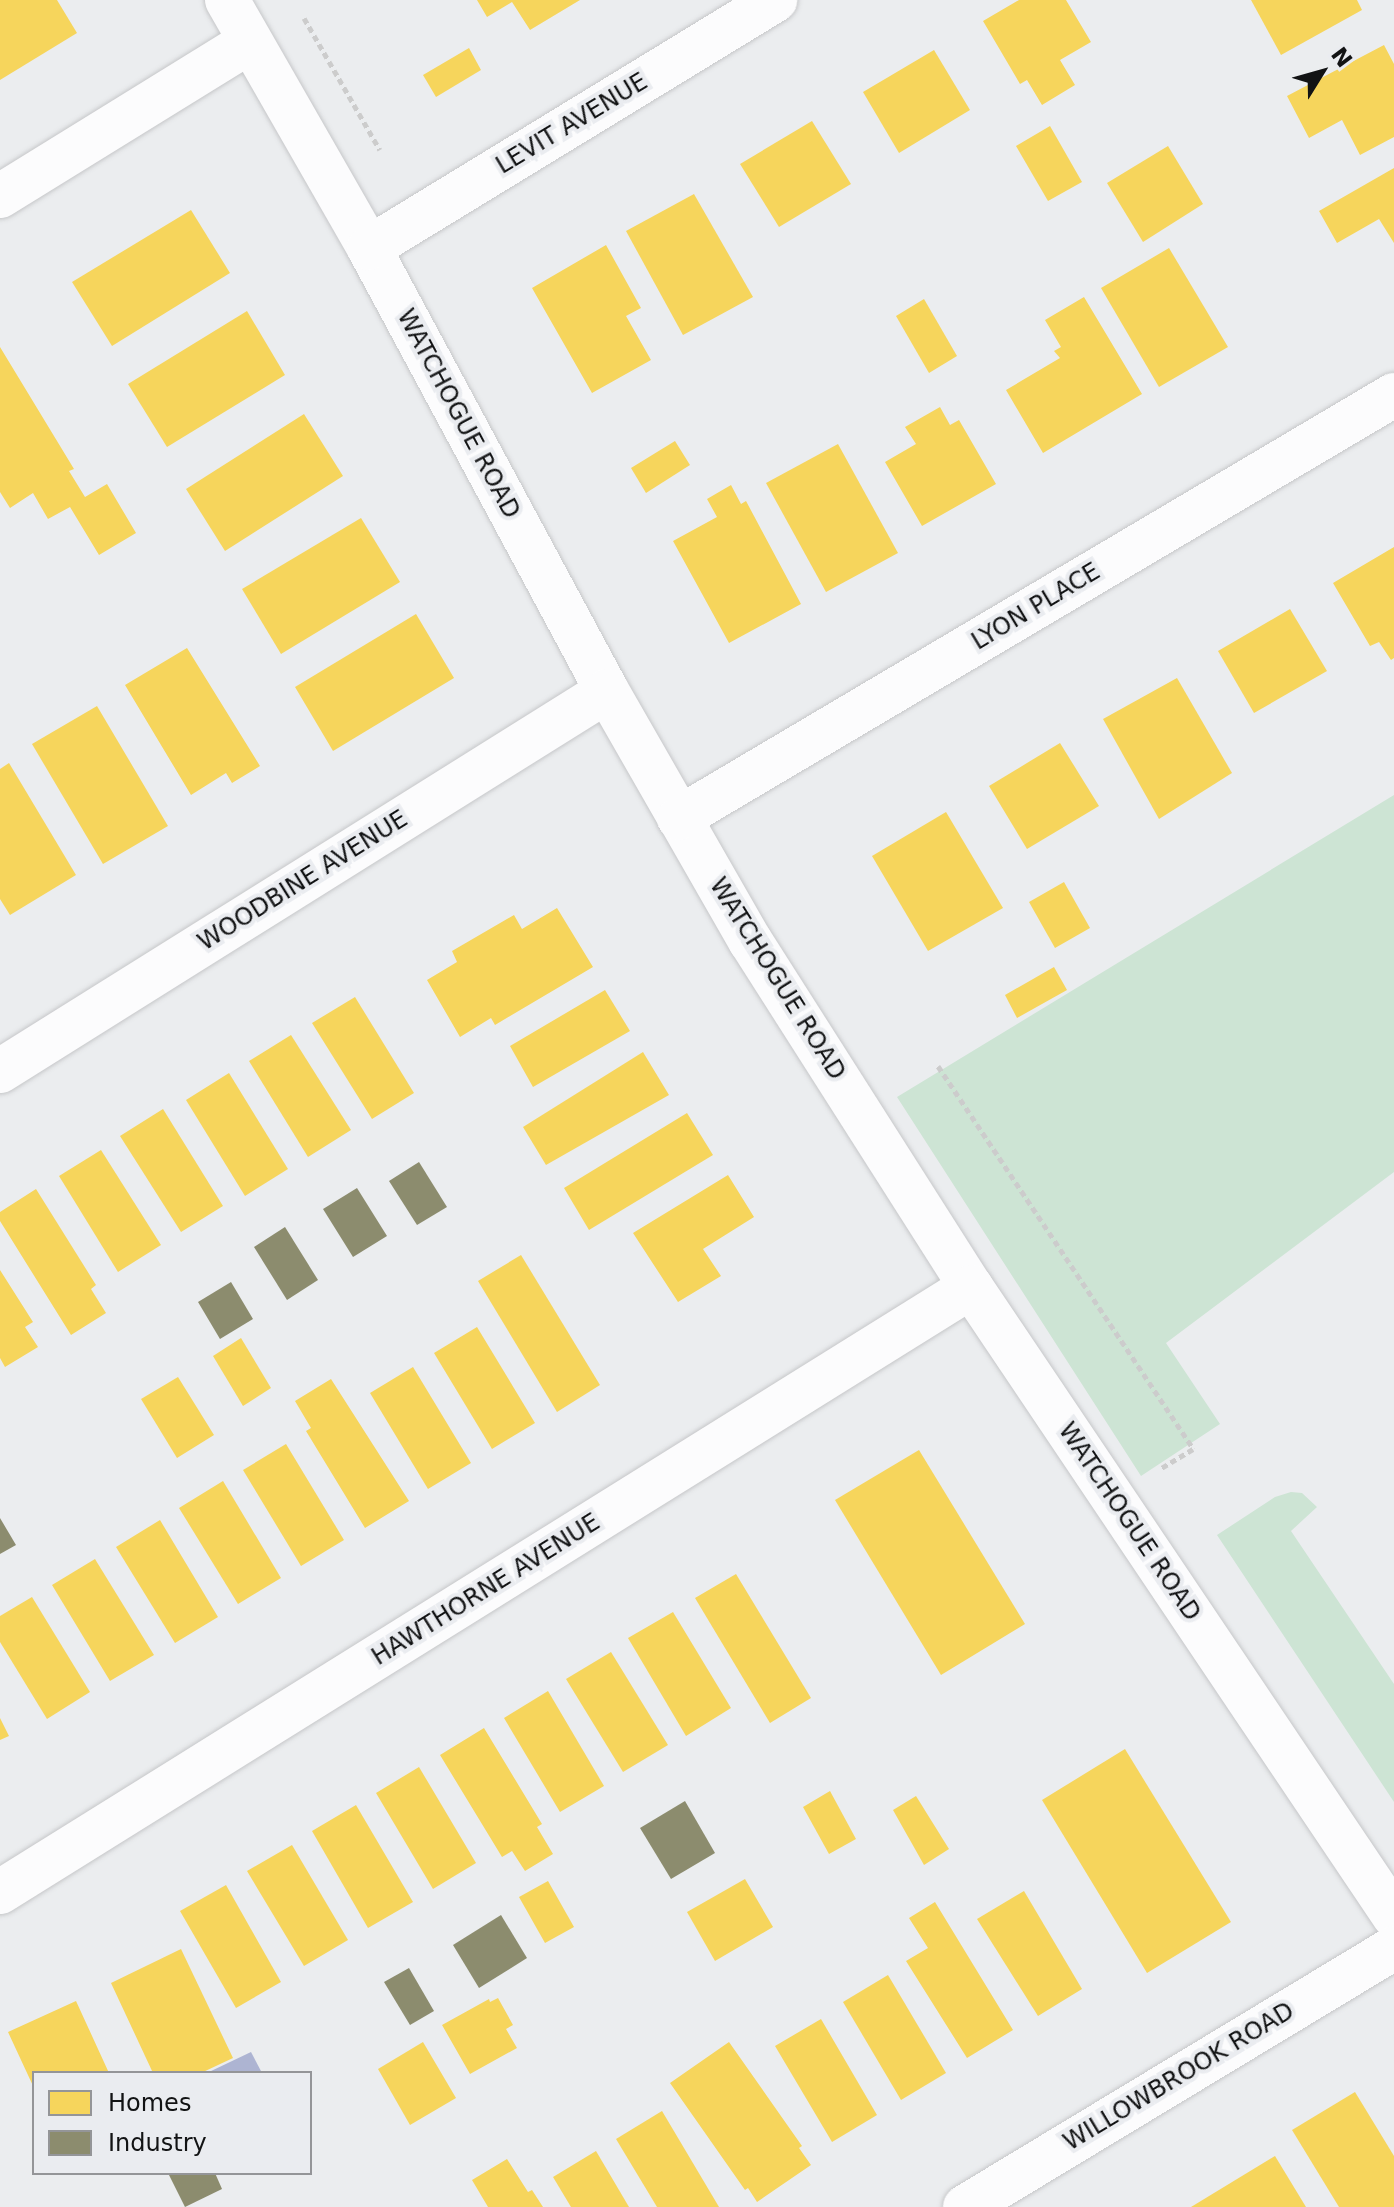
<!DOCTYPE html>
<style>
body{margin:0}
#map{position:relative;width:1394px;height:2207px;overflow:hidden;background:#ebedef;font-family:"DejaVu Sans",sans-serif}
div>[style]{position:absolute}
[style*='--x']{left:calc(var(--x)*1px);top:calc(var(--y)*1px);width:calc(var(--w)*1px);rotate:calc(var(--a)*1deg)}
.green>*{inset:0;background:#cde4d4}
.water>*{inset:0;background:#adb4d2}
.homes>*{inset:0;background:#f6d55c}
.industry>*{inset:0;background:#8c8c6e}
.path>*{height:5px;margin-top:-2.5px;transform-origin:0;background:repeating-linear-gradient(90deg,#ccc 0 6px,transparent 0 10px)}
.roads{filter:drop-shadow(0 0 2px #c6c7c9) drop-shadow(0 0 2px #c6c7c9)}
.minor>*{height:44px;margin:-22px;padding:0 22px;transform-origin:22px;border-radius:22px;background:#fcfcfd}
span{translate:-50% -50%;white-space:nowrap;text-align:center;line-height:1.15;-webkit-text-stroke:8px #eaecf0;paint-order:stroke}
.street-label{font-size:24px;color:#121314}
.legend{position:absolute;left:32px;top:2071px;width:280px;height:104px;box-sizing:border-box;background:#eaecf0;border:2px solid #949598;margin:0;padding:10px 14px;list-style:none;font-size:24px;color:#121314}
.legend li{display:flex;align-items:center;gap:16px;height:40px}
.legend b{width:40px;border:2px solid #949598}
.north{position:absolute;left:1282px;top:32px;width:80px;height:80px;-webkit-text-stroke:6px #eaecf0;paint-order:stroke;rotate:53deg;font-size:22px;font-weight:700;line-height:32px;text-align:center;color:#121314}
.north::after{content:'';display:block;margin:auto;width:28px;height:36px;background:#121314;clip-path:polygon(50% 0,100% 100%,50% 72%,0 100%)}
</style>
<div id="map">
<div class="green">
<div style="clip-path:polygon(1394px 795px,1394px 1172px,1166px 1343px,1220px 1424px,1141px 1476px,897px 1097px)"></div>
<div style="clip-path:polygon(1291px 1492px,1302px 1493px,1317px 1507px,1291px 1531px,1394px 1684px,1394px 1802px,1217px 1535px,1275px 1497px)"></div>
</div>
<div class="water">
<div style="clip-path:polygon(251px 2052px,262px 2073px,209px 2073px,209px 2072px)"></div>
</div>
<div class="homes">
<div style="clip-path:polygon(0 0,57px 0,77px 33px,0 80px)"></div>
<div style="clip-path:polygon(477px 0,580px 0,530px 30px,512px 2px,487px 17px)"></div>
<div style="clip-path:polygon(1019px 0,1066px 0,1091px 42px,1060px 60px,1075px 85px,1042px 105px,1027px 80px,1020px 84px,983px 21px)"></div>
<div style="clip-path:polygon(1251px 0,1357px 0,1362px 10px,1281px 55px)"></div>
<div style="clip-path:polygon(1384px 45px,1394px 64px,1394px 137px,1360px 155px,1342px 120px,1309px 138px,1287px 96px)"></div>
<div style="clip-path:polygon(469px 48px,481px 70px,436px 97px,423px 75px)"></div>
<div style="clip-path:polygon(934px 50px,970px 110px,899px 153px,863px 92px)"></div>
<div style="clip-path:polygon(812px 121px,851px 184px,779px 227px,740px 164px)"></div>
<div style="clip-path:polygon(1050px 126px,1082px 182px,1048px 201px,1016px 146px)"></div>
<div style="clip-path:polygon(1168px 146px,1203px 204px,1143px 242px,1107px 183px)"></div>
<div style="clip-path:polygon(1394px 168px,1394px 243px,1379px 219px,1337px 243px,1319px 211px)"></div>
<div style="clip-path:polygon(694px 194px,753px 297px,683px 335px,626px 231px)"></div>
<div style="clip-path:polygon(191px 210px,230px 273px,112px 346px,72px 282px)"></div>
<div style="clip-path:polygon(606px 245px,641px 308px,626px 316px,651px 360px,592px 393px,532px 288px)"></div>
<div style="clip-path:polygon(1169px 248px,1228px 347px,1159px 387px,1101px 288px)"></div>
<div style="clip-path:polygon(1084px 297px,1142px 394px,1043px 453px,1006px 390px,1060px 358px,1054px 351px,1061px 347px,1045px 320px)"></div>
<div style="clip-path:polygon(924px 299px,957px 356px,929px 373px,896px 316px)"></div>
<div style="clip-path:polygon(247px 311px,285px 375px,167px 447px,128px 384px)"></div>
<div style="clip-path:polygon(0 347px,74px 469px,69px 471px,85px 497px,107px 484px,136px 533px,99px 555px,70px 507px,48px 519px,33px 493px,10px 508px,0 492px)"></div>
<div style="clip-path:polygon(940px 407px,950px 425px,959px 420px,996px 484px,922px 526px,885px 462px,916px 444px,905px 427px)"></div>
<div style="clip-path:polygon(304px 414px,343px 476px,225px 551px,186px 489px)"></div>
<div style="clip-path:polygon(675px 441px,690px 465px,646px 493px,631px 468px)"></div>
<div style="clip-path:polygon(838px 444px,898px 553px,826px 592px,766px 483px)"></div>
<div style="clip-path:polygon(731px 485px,741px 504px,746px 501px,801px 604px,729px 643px,673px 541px,717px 517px,707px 499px)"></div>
<div style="clip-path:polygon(361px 518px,400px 582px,281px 654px,242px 589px)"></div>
<div style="clip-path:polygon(1394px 547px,1394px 658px,1391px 660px,1379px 642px,1370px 646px,1333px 583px)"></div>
<div style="clip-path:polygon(1290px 609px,1327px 671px,1254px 713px,1218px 651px)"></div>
<div style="clip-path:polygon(416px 614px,454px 678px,333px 751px,295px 687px)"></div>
<div style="clip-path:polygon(187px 648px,260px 766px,232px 783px,226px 773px,191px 795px,125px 685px)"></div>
<div style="clip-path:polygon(1177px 678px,1232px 773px,1159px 819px,1103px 719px)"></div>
<div style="clip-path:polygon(97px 706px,168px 826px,103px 864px,32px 744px)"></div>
<div style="clip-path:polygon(1060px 743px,1099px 806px,1027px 849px,989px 786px)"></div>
<div style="clip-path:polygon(9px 763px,76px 875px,10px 915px,0 899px,0 769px)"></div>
<div style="clip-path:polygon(946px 812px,1003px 908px,928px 951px,872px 856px)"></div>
<div style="clip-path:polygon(1064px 882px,1090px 928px,1055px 948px,1029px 902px)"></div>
<div style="clip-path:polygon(557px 908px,593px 967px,495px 1025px,491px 1018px,460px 1037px,427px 980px,457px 962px,452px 951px,514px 915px,522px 929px)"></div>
<div style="clip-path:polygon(1054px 967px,1067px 990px,1017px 1018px,1005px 995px)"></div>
<div style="clip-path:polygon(605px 990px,630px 1031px,533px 1087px,510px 1046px)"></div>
<div style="clip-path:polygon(355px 997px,414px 1093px,372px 1119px,312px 1023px)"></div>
<div style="clip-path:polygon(291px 1035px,351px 1130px,308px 1157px,249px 1061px)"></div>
<div style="clip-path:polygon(643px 1052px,669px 1095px,546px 1165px,523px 1127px)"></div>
<div style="clip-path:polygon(229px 1073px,288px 1169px,245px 1196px,186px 1100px)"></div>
<div style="clip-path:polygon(163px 1109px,223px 1206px,181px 1232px,120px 1136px)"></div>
<div style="clip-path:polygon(687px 1113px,713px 1155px,589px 1230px,564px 1188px)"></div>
<div style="clip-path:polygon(101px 1150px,161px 1245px,118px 1272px,59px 1176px)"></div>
<div style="clip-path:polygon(728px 1175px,754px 1217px,703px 1249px,721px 1276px,678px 1302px,633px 1233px)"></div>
<div style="clip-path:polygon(36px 1189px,96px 1285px,91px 1289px,106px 1313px,71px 1335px,0 1221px,0 1212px)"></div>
<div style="clip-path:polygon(521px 1255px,600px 1385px,557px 1412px,478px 1281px)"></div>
<div style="clip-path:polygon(0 1270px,33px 1322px,25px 1327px,38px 1347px,5px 1367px,0 1358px)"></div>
<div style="clip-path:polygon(477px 1327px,535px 1423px,492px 1449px,434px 1353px)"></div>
<div style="clip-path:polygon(241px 1338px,271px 1388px,243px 1406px,213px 1356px)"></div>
<div style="clip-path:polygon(413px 1367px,471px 1463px,428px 1489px,370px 1393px)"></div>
<div style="clip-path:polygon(178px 1377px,214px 1435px,177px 1458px,141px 1399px)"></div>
<div style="clip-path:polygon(331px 1379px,409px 1501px,365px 1528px,306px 1431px,311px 1428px,295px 1401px)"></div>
<div style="clip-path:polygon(286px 1444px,344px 1540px,301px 1566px,243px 1470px)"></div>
<div style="clip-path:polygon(919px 1450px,1025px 1624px,941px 1675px,835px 1500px)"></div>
<div style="clip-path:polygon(223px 1481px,281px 1578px,238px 1604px,179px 1508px)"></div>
<div style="clip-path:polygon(160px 1520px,218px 1617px,175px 1643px,116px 1547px)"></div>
<div style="clip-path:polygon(95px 1559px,154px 1655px,110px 1681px,52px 1585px)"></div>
<div style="clip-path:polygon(736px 1574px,811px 1698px,770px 1723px,695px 1598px)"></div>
<div style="clip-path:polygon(32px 1597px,90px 1692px,47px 1719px,0 1642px,0 1616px)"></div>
<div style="clip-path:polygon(673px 1612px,731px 1708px,686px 1736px,628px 1638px)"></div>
<div style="clip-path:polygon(611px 1652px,668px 1745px,623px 1772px,566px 1679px)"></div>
<div style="clip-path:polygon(548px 1691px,604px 1786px,560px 1812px,504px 1718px)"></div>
<div style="clip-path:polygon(0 1718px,9px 1736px,0 1740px)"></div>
<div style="clip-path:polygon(484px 1728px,542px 1824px,537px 1827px,553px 1854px,525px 1871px,512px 1851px,502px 1857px,440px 1755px)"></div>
<div style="clip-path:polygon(1125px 1749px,1231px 1922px,1147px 1973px,1042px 1800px)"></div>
<div style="clip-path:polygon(419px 1767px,476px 1863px,433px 1889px,376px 1793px)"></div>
<div style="clip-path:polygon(830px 1791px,856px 1839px,829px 1854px,803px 1807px)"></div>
<div style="clip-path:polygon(916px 1796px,949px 1849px,924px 1865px,893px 1810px)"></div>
<div style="clip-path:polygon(356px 1805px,413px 1902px,368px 1928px,312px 1831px)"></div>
<div style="clip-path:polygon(292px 1845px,348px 1940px,304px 1966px,247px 1871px)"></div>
<div style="clip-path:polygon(745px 1879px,773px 1927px,715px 1961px,687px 1912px)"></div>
<div style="clip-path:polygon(548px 1881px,574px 1927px,545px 1943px,519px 1897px)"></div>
<div style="clip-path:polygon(226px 1885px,281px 1982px,236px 2008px,180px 1911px)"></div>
<div style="clip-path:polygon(1024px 1891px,1082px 1989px,1038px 2016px,977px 1919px)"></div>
<div style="clip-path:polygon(935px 1902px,1013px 2030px,967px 2058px,906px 1961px,928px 1948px,909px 1918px)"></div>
<div style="clip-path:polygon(181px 1949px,233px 2058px,201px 2073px,153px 2073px,111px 1983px)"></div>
<div style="clip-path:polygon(888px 1975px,946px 2073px,901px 2100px,843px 2002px)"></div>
<div style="clip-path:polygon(498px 1998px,513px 2025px,506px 2029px,517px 2048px,470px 2074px,442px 2025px,489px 1999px,490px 2002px)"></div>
<div style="clip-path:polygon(76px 2001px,109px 2073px,34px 2073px,34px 2088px,8px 2032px)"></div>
<div style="clip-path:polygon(821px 2019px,877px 2115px,832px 2142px,775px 2046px)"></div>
<div style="clip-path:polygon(423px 2042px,456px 2098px,410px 2125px,378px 2069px)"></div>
<div style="clip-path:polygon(729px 2042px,802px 2146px,799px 2148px,811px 2165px,757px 2202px,748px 2188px,745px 2190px,670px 2083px)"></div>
<div style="clip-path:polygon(1355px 2092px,1394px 2156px,1394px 2207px,1339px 2207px,1292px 2130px)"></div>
<div style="clip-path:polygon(662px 2111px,719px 2207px,657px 2207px,616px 2139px)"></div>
<div style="clip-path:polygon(596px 2151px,629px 2207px,571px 2207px,553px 2177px)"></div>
<div style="clip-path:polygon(1275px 2156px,1306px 2207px,1191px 2207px)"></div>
<div style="clip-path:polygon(507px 2159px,528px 2192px,532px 2190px,543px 2207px,488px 2207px,472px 2180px)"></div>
</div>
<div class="industry">
<div style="clip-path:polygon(419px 1162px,447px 1207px,417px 1225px,389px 1181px)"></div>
<div style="clip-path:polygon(357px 1188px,387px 1236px,353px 1257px,323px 1209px)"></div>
<div style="clip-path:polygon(285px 1227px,318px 1280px,287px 1300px,254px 1247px)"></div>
<div style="clip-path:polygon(231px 1282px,253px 1319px,220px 1339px,198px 1302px)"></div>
<div style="clip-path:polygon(0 1518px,16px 1545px,0 1554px)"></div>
<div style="clip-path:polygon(685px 1801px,715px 1853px,671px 1879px,640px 1828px)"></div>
<div style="clip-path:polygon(501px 1915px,527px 1958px,479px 1988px,453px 1945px)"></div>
<div style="clip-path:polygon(409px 1968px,434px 2011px,410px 2025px,384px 1982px)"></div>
<div style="clip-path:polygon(168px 2173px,215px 2173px,222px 2189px,185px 2207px)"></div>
</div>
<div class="path">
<div style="--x:304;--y:18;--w:152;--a:60.1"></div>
<div style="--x:938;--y:1066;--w:460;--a:56.3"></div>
<div style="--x:1193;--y:1449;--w:37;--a:149"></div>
</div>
<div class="roads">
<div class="minor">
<div style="--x:227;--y:0;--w:286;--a:60.2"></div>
<div style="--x:369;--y:248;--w:503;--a:61.75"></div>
<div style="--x:607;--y:691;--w:289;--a:60.2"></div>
<div style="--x:751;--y:942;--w:409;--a:57.5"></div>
<div style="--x:971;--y:1287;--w:758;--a:56.08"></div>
<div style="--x:0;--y:196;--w:293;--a:-31.7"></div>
<div style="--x:369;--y:248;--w:476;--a:-31.4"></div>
<div style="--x:679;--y:818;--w:831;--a:-30.61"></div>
<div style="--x:0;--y:1071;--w:716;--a:-32.05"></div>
<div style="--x:0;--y:1892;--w:1144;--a:-31.93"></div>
<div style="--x:965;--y:2207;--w:501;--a:-31.12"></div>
</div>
</div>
<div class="street-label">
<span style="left:572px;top:124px;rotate:-31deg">LEVIT AVENUE</span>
<span style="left:458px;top:414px;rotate:62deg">WATCHOGUE ROAD</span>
<span style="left:1036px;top:607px;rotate:-31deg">LYON PLACE</span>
<span style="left:303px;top:881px;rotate:-32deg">WOODBINE AVENUE</span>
<span style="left:777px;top:979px;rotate:58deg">WATCHOGUE ROAD</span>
<span style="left:1129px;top:1522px;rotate:56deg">WATCHOGUE ROAD</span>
<span style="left:486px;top:1590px;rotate:-32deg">HAWTHORNE AVENUE</span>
<span style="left:1179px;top:2077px;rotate:-31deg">WILLOWBROOK ROAD</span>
</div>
<ul class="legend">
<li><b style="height:22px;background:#f6d55c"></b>Homes</li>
<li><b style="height:22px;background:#8c8c6e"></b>Industry</li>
</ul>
<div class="north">N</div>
</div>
